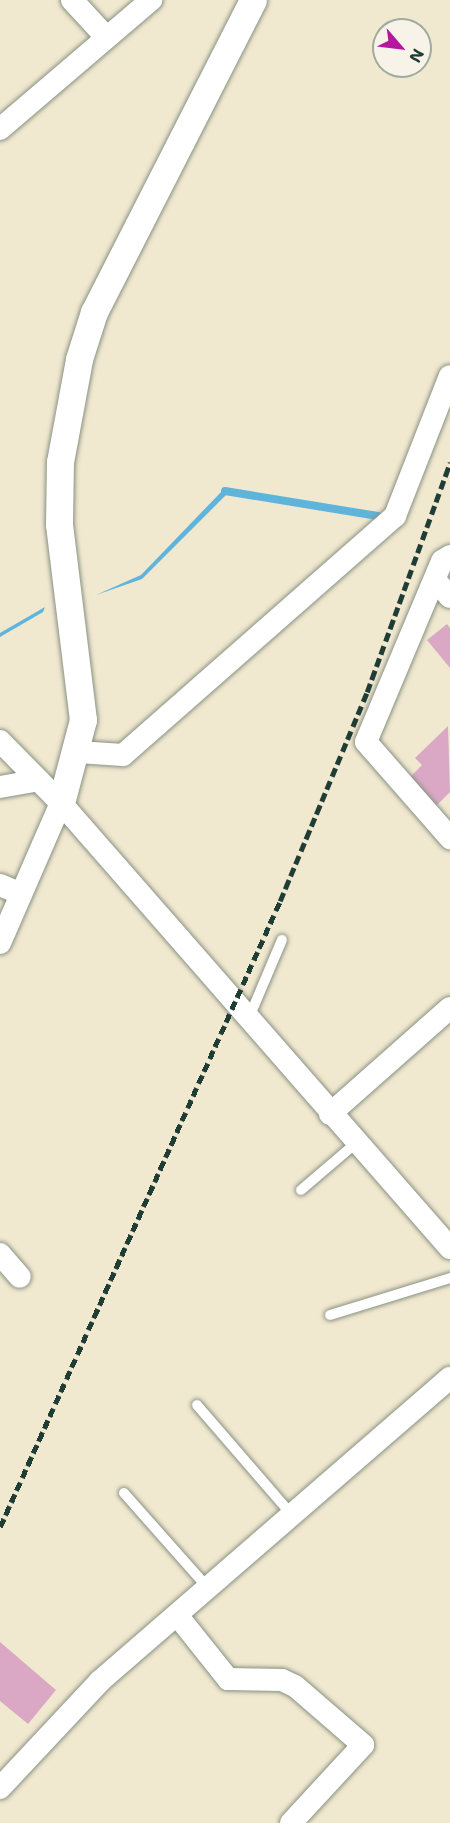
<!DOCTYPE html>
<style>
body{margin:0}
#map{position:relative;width:450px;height:1823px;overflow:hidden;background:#f1e8d0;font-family:"Shantell Sans",sans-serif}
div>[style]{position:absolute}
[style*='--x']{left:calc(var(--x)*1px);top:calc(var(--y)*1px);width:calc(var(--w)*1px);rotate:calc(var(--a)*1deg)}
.water>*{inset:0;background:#5eb4da}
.stream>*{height:8px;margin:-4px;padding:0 4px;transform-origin:4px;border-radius:4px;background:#5eb4da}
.building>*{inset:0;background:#daa8c4}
.roads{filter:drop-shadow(0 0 2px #889282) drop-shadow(0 0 2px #889282)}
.service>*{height:10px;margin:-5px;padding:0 5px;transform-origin:5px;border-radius:5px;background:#fff}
.minor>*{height:22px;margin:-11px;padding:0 11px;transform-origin:11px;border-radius:11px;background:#fff}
.tertiary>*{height:27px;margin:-13.5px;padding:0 13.5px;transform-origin:13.5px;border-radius:13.5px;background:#fff}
.rail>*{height:4.5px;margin-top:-2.25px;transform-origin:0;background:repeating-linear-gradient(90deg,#1f3d34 0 9px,transparent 0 13.5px)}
span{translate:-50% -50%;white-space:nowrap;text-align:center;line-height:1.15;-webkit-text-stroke:6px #f7f3e8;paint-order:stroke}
.north{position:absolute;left:372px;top:18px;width:60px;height:60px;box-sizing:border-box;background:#f7f3e8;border:2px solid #a1aaa0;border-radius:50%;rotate:118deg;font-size:16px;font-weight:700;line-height:24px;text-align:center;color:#1f3d34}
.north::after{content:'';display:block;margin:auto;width:21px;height:27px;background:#b5179e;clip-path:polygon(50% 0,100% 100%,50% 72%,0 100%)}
</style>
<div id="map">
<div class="water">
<div style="clip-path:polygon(224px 489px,227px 494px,142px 579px,96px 595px,141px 575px)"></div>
<div style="clip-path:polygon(45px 607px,43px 612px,0 637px,0 633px)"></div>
</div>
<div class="stream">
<div style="--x:225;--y:491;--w:155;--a:9.3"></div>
</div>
<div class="building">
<div style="clip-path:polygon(447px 624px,450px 628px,450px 668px,427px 640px)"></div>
<div style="clip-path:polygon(448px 726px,450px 792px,436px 806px,409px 778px,422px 765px,415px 758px)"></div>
<div style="clip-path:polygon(0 1642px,56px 1690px,28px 1724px,0 1701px)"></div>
</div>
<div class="roads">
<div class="service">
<div style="--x:248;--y:1020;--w:87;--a:-67"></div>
<div style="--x:301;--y:1190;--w:72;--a:-40.5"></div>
<div style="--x:330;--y:1315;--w:126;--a:-17.1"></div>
<div style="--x:197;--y:1405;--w:145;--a:49.2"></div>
<div style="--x:124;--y:1493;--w:127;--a:48.5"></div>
</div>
<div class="minor">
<div style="--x:72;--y:0;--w:50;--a:47.4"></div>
<div style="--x:0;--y:129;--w:199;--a:-40.5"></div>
<div style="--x:450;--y:556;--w:9;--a:148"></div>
<div style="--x:442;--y:561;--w:196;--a:112.8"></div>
<div style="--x:366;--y:742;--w:128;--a:48.8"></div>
<div style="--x:436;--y:581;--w:21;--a:49"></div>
<div style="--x:0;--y:741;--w:87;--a:45.5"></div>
<div style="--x:61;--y:803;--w:591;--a:48.84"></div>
<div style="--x:78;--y:752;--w:45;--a:3.8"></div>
<div style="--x:123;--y:755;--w:362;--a:-41.3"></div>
<div style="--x:395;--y:516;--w:150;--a:-68.6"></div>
<div style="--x:0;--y:787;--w:39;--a:-10"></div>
<div style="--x:0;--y:885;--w:23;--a:23"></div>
<div style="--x:0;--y:943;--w:153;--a:-66.5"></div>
<div style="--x:330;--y:1114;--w:160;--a:-41.5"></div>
<div style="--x:0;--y:1254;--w:30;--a:49"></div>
<div style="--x:177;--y:1615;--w:82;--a:51.4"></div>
<div style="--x:228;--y:1679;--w:54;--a:1.1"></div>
<div style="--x:282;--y:1680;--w:14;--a:25"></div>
<div style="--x:295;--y:1686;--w:90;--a:40.9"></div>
<div style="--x:363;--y:1745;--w:106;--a:132.7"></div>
<div style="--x:0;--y:1788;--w:146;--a:-46.9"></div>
<div style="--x:100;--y:1681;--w:463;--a:-40.9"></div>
</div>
<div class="tertiary">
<div style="--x:61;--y:803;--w:86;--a:-75.2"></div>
<div style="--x:83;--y:720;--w:197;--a:-97"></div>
<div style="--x:59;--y:524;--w:62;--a:-89.1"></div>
<div style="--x:60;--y:462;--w:105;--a:-79.5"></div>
<div style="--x:79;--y:359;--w:49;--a:-72.3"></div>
<div style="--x:94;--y:312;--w:350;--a:-63"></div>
</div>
</div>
<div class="rail">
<div style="--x:0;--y:1527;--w:686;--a:-65.9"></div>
<div style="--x:280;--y:901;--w:226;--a:-67.4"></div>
<div style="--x:367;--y:692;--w:244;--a:-70.1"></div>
</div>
<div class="north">N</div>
</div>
